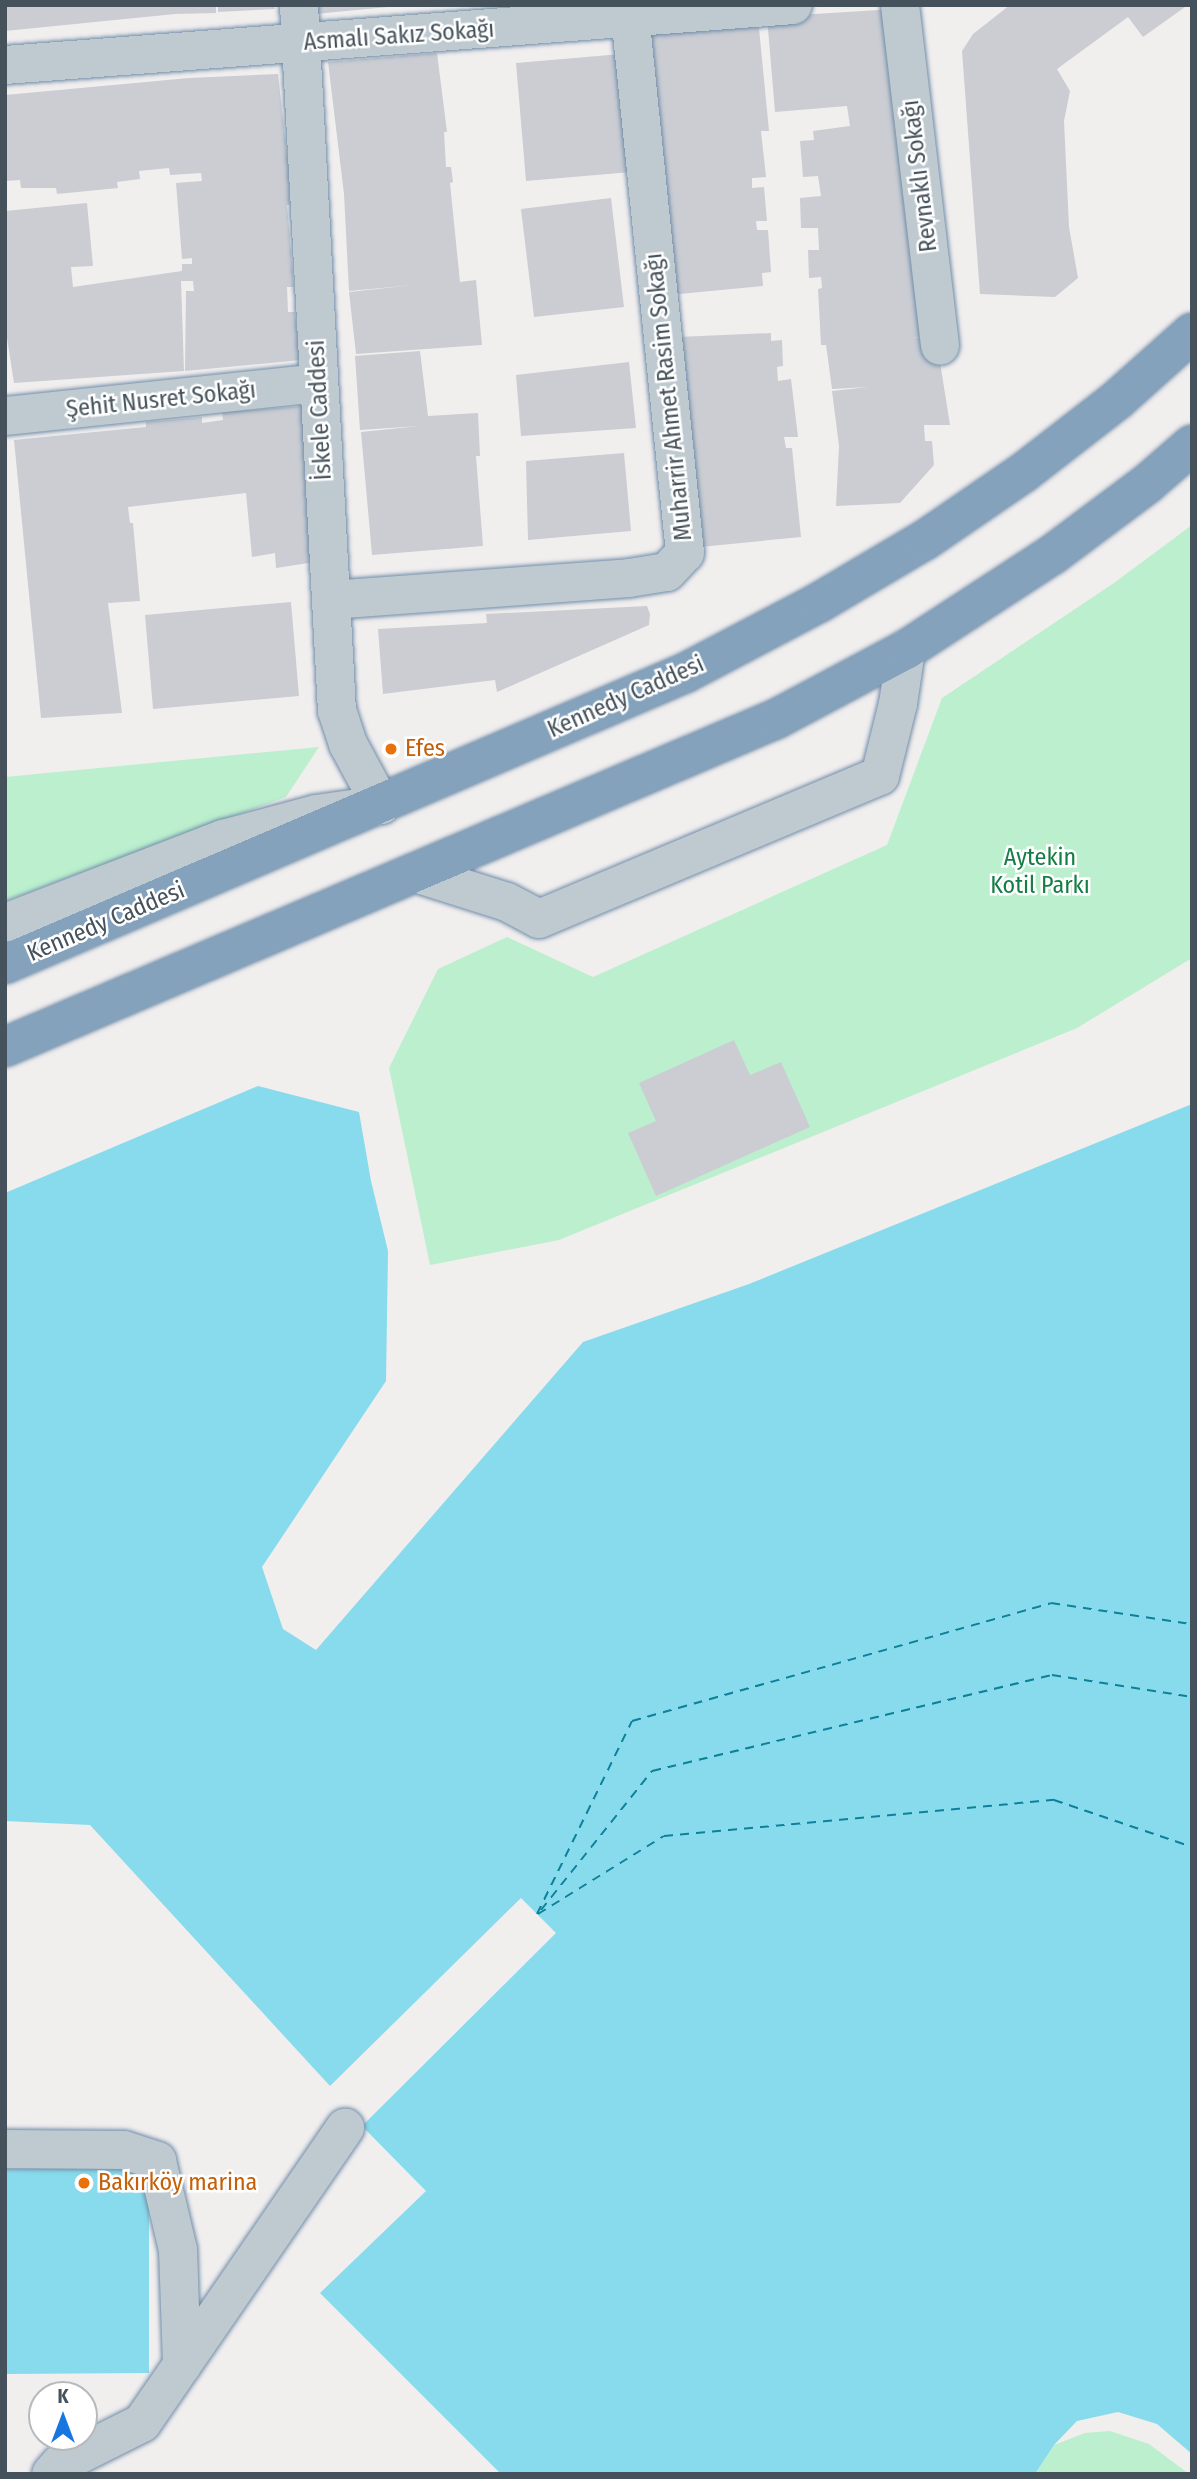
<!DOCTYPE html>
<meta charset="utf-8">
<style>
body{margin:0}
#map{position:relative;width:1197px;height:2479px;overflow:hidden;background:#f1eeee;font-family:"Fira Sans Condensed",sans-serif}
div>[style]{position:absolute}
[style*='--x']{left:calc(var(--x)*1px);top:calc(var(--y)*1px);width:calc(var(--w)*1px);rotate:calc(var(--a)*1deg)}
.green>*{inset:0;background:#bbefce}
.water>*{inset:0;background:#88dbec}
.ferry>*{height:2px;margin-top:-1px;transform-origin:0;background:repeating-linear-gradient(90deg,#0c819a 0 9px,transparent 0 16px)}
.building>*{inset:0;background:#cbcdd3}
.roads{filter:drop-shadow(0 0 2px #708da9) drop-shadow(0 0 2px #708da9)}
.minor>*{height:38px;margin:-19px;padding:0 19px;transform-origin:19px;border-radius:19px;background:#bec9d0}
.highway>*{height:38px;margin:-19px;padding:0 19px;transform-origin:19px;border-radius:19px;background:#85a2bd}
.dots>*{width:19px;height:19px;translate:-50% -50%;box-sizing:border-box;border:4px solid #fff;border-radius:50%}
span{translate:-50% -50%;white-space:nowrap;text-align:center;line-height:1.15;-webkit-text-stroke:5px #fff;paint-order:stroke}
.street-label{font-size:24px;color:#46525b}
.food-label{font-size:24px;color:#c56008}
.left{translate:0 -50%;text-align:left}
.park-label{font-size:24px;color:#167d46}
.frame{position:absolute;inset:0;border:7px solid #46525b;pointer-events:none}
.north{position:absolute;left:28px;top:2381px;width:70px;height:70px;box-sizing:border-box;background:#fff;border:2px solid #b5babd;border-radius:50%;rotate:0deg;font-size:19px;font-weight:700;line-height:28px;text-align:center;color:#46525b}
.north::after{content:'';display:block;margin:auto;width:24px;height:32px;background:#1876e1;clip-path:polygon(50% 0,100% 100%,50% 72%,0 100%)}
</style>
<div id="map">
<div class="green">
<div style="clip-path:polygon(1192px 525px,1192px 958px,1077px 1028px,559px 1240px,430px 1265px,389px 1068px,438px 969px,507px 937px,593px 977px,887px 845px,942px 698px,1114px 583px)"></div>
<div style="clip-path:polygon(319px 747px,286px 797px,5px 901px,5px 777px)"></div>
<div style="clip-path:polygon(1110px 2431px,1149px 2444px,1189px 2474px,1035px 2474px,1054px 2445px,1085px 2433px)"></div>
</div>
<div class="water">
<div style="clip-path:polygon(258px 1086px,359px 1112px,371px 1181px,388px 1251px,386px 1381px,262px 1567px,283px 1629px,316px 1650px,583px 1342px,749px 1284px,1192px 1104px,1192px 2454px,1157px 2424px,1118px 2412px,1077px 2421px,1054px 2445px,1035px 2474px,501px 2474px,320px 2293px,426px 2191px,362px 2126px,556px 1933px,521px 1898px,330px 2086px,90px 1825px,5px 1821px,5px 1193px)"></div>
<div style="clip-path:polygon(149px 2168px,149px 2373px,5px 2374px,5px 2169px)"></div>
</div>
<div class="ferry">
<div style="--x:541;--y:1910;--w:178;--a:-51.4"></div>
<div style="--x:652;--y:1771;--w:411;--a:-13.5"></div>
<div style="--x:1052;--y:1675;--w:142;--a:8.9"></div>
<div style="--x:537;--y:1914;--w:215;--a:-63.8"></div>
<div style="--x:632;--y:1721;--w:435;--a:-15.7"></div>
<div style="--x:1051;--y:1603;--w:143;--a:8.5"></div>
<div style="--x:538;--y:1914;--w:148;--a:-31.8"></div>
<div style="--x:664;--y:1836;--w:392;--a:-5.3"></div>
<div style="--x:1054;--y:1800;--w:146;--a:18.8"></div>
</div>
<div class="building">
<div style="clip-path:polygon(5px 5px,216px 5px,216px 13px,175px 14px,5px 31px)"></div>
<div style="clip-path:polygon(218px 5px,274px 5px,275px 9px,218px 12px)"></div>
<div style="clip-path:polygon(314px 5px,388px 5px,388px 7px,315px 14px)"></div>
<div style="clip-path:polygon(1010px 5px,1185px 7px,1143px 37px,1128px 17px,1057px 69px,1070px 91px,1064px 121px,1069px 227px,1078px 278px,1055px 297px,980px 294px,962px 51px,973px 34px)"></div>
<div style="clip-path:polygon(895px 9px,929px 336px,913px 338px,936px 337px,950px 425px,924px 425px,925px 441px,932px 441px,934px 465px,900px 503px,836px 506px,839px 446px,832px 391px,869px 387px,832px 389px,826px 345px,821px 345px,818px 289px,822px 288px,821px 277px,809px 278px,808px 250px,819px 250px,818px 228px,801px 228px,800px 198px,821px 196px,818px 176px,803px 177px,800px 141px,814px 140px,813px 131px,850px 126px,847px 106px,775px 112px,767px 17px)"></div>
<div style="clip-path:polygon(758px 18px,769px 131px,761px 131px,766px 177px,752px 178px,752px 188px,764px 187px,767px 221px,756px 221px,757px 230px,768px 230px,771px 272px,762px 273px,763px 286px,669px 295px,646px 32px)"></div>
<div style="clip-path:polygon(437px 53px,447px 132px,444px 132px,446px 167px,451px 167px,453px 182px,450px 183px,460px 282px,476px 280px,482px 345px,356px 354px,349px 292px,414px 285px,349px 291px,344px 194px,328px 62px)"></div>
<div style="clip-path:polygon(621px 54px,631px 172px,526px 181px,516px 63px)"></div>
<div style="clip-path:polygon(278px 74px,289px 172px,290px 205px,287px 205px,294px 287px,287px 287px,288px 312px,295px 312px,300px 360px,185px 371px,186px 291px,194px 291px,193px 281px,181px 281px,184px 371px,14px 383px,5px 325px,5px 211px,87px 203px,93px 266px,71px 267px,73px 287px,182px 271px,182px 264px,192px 264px,192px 258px,182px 259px,176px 183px,202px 181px,201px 173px,170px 175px,169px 168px,139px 171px,140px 179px,117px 182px,118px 188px,57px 194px,56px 188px,21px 188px,20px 180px,5px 181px,5px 95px,189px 78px)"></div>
<div style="clip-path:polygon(611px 198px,624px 307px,534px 317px,521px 209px)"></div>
<div style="clip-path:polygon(771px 333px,771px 341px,782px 340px,783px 366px,777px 367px,778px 381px,791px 379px,798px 437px,784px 437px,786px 448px,792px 448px,801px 537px,700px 547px,678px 337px)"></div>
<div style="clip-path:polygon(420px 351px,428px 416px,478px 413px,480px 456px,476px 456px,483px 546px,372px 555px,361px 432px,420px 426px,360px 430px,355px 356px)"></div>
<div style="clip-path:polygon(629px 362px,636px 428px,521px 436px,516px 375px)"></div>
<div style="clip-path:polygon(303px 406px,315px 562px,276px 568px,275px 553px,252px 557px,246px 493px,128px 507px,130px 523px,133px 523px,140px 601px,108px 603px,122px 713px,41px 718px,14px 440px,146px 427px,146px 422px,202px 417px,202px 423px,223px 420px,222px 412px)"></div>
<div style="clip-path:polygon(624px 453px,631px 531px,528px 540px,526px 461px)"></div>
<div style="clip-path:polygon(291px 602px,299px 696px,153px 709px,145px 615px)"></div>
<div style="clip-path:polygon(647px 606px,650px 614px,649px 625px,497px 692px,495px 680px,383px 694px,378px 629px,487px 623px,486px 614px)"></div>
<div style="clip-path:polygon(734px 1040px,750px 1075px,781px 1062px,810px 1127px,656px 1196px,628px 1133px,656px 1121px,639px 1083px)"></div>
</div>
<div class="roads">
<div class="minor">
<div style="--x:900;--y:5;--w:343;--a:83.3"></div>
<div style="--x:5;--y:65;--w:790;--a:-4.35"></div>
<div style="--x:5;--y:416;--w:315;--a:-6"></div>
<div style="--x:331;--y:600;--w:299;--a:-4.2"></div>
<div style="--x:629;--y:578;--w:38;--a:-9"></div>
<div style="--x:667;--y:572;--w:26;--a:-47"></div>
<div style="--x:685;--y:553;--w:551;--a:-95.83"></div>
<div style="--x:415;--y:873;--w:96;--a:17.5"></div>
<div style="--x:507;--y:902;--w:36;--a:28"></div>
<div style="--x:539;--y:919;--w:370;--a:-22.8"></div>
<div style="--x:880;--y:776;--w:74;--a:-76"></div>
<div style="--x:898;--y:704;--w:55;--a:-81.6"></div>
<div style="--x:5;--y:923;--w:234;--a:-21.1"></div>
<div style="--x:223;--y:839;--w:96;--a:-15"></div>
<div style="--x:316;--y:814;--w:66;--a:-7.9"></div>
<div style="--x:381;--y:805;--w:69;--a:-118.4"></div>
<div style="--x:348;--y:744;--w:35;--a:-108"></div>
<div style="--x:337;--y:711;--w:707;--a:-93.08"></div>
<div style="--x:5;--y:2149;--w:119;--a:0.5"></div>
<div style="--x:124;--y:2150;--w:35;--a:18"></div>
<div style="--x:157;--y:2161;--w:91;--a:76.7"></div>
<div style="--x:178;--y:2250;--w:115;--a:88"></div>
<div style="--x:182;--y:2365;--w:70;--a:124.6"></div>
<div style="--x:142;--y:2423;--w:92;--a:153.4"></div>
<div style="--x:60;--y:2464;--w:13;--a:132"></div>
<div style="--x:182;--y:2365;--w:288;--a:-55.5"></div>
</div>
<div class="highway">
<div style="--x:5;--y:964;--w:740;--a:-23.17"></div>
<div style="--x:685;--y:673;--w:153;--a:-27.7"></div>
<div style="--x:820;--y:602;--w:122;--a:-30.6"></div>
<div style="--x:925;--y:540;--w:119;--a:-34.4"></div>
<div style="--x:1023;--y:473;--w:119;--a:-37.8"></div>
<div style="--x:1117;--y:400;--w:101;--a:-41.8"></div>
<div style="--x:5;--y:1047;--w:838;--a:-23.05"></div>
<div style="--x:776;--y:719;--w:147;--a:-28"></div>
<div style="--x:906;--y:650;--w:174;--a:-33.1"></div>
<div style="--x:1052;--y:555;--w:119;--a:-36.8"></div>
<div style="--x:1147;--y:484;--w:60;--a:-40.9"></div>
</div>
</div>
<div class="dots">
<div style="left:391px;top:749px;background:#e8710a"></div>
<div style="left:84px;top:2183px;background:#e8710a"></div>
</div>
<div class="street-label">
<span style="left:399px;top:36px;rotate:-4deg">Asmalı Sakız Sokağı</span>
<span style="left:920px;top:176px;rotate:-97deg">Revnaklı Sokağı</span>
<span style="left:669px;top:397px;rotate:-96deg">Muharrir Ahmet Rasim Sokağı</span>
<span style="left:161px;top:400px;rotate:-6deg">Şehit Nusret Sokağı</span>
<span style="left:320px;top:410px;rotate:-93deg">İskele Caddesi</span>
<span style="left:626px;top:697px;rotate:-24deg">Kennedy Caddesi</span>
<span style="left:106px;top:922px;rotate:-23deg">Kennedy Caddesi</span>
</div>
<div class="food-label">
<span class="left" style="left:405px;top:749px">Efes</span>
<span class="left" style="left:98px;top:2183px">Bakırköy marina</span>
</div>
<div class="park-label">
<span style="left:1040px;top:872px">Aytekin<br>Kotil Parkı</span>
</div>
<div class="frame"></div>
<div class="north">K</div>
</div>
